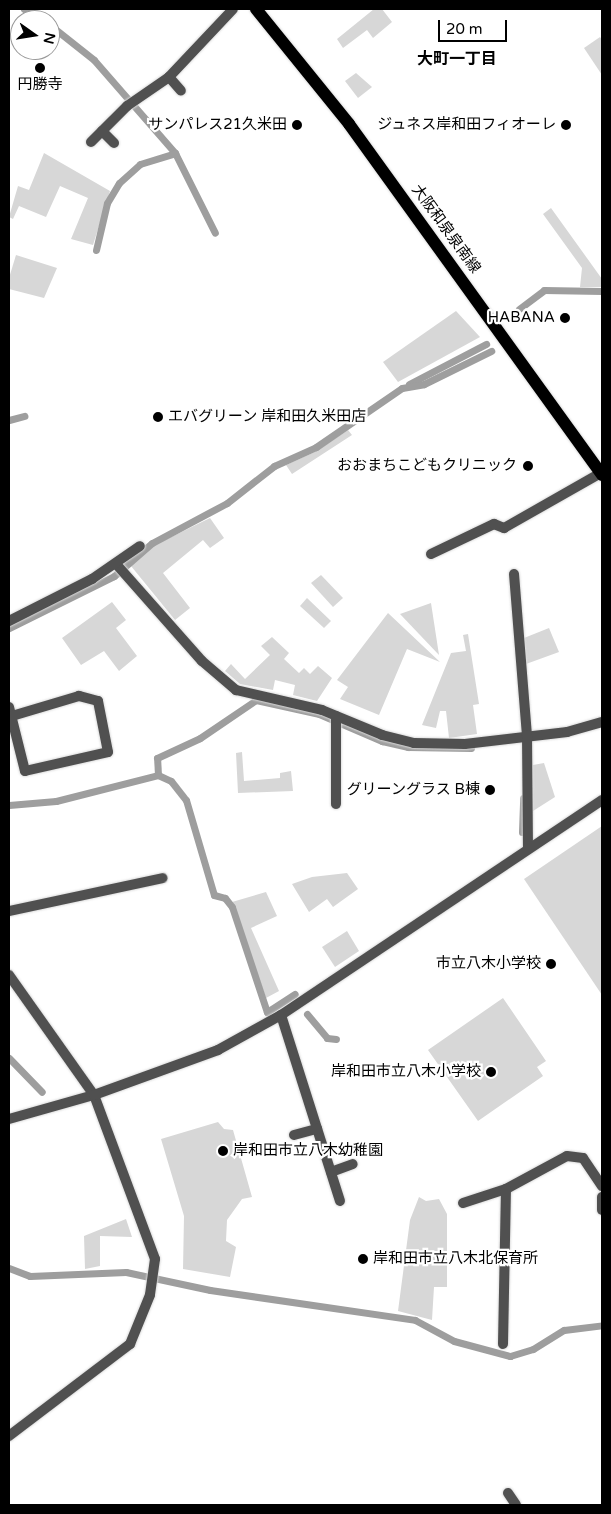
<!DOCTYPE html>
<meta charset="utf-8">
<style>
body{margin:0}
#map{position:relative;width:611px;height:1514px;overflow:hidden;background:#fff;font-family:"Varela Round","Noto Sans JP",sans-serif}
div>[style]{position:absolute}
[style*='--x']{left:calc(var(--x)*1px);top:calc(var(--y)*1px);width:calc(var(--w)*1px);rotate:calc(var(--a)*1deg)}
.green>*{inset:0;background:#d7d7d7}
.stream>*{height:7px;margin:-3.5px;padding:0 3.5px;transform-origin:3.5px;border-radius:3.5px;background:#9e9e9e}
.roads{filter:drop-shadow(0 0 1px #dbdbdb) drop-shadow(0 0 1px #dbdbdb)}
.street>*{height:10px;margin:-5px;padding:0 5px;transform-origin:5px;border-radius:5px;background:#505050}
.primary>*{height:12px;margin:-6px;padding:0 6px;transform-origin:6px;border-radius:6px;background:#000}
.rail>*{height:5.5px;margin-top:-2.75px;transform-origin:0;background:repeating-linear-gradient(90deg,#fff 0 11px,#000 0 22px);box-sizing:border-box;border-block:1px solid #000}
.dots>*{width:14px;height:14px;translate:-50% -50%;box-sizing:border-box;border:2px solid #fff;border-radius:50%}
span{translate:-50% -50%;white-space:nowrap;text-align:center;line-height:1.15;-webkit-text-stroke:4.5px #fff;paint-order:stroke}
.poi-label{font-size:15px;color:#000}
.right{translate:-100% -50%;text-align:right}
.left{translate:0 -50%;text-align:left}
.street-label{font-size:15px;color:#000}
.neighbourhood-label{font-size:16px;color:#000;font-weight:700}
.frame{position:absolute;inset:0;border:10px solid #000;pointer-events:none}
.north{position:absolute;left:10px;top:10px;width:50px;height:50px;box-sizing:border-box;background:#fff;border:1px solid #999;border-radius:50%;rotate:103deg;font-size:14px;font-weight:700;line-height:20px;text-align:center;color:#000}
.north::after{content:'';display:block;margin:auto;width:18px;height:22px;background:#000;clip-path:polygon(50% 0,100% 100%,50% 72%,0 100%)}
.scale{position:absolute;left:438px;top:20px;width:69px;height:22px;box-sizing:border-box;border:2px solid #000;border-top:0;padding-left:6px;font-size:15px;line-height:18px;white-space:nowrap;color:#000;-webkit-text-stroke:4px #fff;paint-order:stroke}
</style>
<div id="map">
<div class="green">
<div style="clip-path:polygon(374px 9px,382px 9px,392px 22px,373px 38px,367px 30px,343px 48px,337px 39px)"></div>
<div style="clip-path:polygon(600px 37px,602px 40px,602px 75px,584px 48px)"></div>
<div style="clip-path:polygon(356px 73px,372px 87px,358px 98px,345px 81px)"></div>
<div style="clip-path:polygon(44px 153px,110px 191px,93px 245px,71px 239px,88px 198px,60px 186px,46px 217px,19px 206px,13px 219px,9px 217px,18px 186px,29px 190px)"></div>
<div style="clip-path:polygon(551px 208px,602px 279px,602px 287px,580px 287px,582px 268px,543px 214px)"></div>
<div style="clip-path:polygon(16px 255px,57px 268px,44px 298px,9px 289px,9px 278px)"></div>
<div style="clip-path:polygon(456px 311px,480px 337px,398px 382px,383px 362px)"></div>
<div style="clip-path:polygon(348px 430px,352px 435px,292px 474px,286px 465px,315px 452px)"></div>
<div style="clip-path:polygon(210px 518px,224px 538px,210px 548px,203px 540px,163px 573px,190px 608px,175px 620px,131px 566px,155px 545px)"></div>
<div style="clip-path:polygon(321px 575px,343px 598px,333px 607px,311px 583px)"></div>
<div style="clip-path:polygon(307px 598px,331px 621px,324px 628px,300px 606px)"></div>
<div style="clip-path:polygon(112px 602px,126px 620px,116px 628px,137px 656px,119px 671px,104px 651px,81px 665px,62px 638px)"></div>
<div style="clip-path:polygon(431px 603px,439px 655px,400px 614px)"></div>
<div style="clip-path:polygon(388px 613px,440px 662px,407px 649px,379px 715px,340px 699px,348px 687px,337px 680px)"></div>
<div style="clip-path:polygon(549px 628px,559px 652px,526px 664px,524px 638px)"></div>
<div style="clip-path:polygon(468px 634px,479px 704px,473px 705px,477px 734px,449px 738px,446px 711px,440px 711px,436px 728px,422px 725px,451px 653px,466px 651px,463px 635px)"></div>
<div style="clip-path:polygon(272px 637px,289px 653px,284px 659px,299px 673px,304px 668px,310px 674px,318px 666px,332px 678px,317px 701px,293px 695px,295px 685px,275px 680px,273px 690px,240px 684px,225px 671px,231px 664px,245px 679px,270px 655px,261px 646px)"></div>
<div style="clip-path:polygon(242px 752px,244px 781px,280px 778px,280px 773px,291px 771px,293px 791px,238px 793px,236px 753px)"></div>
<div style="clip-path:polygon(544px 763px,555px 797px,533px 811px,533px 765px)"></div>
<div style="clip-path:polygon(602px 826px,602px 995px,524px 879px)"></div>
<div style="clip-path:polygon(347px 873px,358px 889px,333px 907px,327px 899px,309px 912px,292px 884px,312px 877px)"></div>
<div style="clip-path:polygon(266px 892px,277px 916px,251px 928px,279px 991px,266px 998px,232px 902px)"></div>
<div style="clip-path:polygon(347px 931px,359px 951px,335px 967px,322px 947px)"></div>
<div style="clip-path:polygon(503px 998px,546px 1061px,537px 1067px,543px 1076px,478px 1121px,428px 1050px)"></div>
<div style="clip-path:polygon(218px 1122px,224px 1129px,233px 1130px,252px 1197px,242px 1199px,227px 1220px,226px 1241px,236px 1247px,230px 1277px,183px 1269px,184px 1216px,161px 1139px)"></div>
<div style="clip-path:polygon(419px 1197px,426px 1201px,439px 1199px,447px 1214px,447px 1287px,434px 1287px,432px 1320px,398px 1311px,410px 1220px)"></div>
<div style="clip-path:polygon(126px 1219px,132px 1237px,100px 1236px,100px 1266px,85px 1269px,84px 1236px)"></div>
</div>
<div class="stream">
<div style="--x:24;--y:9;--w:21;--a:31"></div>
<div style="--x:50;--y:25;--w:56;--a:38.5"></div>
<div style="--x:94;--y:60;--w:123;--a:48.9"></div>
<div style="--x:175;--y:153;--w:89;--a:63.4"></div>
<div style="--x:96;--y:250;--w:48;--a:-76.8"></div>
<div style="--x:107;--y:203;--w:23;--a:-59"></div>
<div style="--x:119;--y:183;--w:28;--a:-42"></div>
<div style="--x:140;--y:164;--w:37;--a:-17"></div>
<div style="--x:519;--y:309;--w:31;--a:-37"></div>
<div style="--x:544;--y:290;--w:58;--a:1"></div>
<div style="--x:409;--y:384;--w:87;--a:-27.5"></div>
<div style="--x:9;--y:420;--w:16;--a:-15"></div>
<div style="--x:9;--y:628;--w:117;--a:-26.3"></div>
<div style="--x:114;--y:576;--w:50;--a:-41"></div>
<div style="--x:152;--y:543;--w:85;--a:-28.1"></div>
<div style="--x:227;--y:503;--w:60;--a:-38.2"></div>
<div style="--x:274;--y:466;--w:46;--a:-24.3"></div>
<div style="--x:316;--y:447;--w:104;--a:-34.5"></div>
<div style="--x:402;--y:388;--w:22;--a:-10"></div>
<div style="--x:424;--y:384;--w:75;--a:-26.2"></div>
<div style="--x:158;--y:775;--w:17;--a:-93"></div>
<div style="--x:157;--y:758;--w:47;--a:-24.9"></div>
<div style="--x:200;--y:738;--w:68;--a:-34.2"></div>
<div style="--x:256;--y:700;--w:65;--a:12.5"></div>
<div style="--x:319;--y:714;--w:69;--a:23.2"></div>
<div style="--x:382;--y:741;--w:27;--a:13"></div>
<div style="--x:408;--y:747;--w:63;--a:0.9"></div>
<div style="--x:9;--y:805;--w:47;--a:-4.9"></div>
<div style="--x:56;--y:801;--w:105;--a:-14.3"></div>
<div style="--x:158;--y:775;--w:14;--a:25"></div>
<div style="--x:171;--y:781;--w:24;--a:52"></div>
<div style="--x:186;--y:800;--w:99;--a:73.6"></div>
<div style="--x:214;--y:895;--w:11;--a:15"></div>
<div style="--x:225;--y:898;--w:11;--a:52"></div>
<div style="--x:232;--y:907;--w:111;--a:71.6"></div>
<div style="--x:267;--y:1012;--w:33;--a:-33"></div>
<div style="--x:522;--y:832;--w:34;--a:-88"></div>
<div style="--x:307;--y:1014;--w:31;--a:50"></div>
<div style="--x:327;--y:1038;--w:9;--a:6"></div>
<div style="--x:9;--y:1058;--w:47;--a:45.9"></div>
<div style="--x:9;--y:1268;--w:22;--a:21"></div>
<div style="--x:30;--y:1276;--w:96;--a:-2.4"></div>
<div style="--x:126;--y:1272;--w:86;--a:12.1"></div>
<div style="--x:210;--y:1290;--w:207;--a:8.3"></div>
<div style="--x:415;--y:1320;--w:44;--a:28.3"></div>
<div style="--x:454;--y:1341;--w:58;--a:15"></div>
<div style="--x:510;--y:1356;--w:24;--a:-17"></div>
<div style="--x:533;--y:1349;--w:36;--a:-32"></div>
<div style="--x:564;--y:1330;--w:38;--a:-7"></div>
</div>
<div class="roads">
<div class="street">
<div style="--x:169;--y:77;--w:18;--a:49"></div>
<div style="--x:102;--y:131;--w:17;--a:45"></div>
<div style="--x:91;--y:142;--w:51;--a:-45"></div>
<div style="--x:127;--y:106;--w:51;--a:-34.6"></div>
<div style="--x:169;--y:77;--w:93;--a:-46.7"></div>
<div style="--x:431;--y:554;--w:70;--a:-25.5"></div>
<div style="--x:494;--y:524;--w:11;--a:22"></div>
<div style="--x:504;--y:528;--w:112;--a:-29.6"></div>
<div style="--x:117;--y:565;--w:128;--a:48.5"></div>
<div style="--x:202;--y:661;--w:45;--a:40.5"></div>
<div style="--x:236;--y:690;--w:88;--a:13.1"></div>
<div style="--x:322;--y:710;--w:65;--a:22.6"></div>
<div style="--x:382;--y:735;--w:33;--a:14"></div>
<div style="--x:414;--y:743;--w:51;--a:1.1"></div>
<div style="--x:465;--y:744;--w:103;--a:-6.7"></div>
<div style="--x:567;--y:732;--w:36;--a:-16"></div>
<div style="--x:514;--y:574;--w:162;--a:85.4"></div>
<div style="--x:527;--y:735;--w:114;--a:89.5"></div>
<div style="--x:9;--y:621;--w:93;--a:-26.8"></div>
<div style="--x:92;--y:579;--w:58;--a:-34.5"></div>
<div style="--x:9;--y:707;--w:66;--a:76"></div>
<div style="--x:25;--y:771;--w:85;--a:-12.9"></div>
<div style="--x:108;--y:752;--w:52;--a:-101.1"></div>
<div style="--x:98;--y:701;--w:20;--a:-165"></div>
<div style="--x:79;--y:696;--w:70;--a:163.4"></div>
<div style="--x:336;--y:804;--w:88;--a:-90"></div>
<div style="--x:9;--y:911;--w:157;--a:-12.1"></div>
<div style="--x:9;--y:975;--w:147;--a:54.7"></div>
<div style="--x:94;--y:1095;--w:175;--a:69.6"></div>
<div style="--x:155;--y:1259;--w:36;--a:98"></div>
<div style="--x:150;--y:1295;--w:53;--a:112.2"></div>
<div style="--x:130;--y:1344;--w:152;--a:142.8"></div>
<div style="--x:281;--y:1015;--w:195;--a:72.4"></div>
<div style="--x:9;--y:1119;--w:88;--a:-15.8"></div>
<div style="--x:94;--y:1095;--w:132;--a:-19.9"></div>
<div style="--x:218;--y:1050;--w:72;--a:-29.1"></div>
<div style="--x:281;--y:1015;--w:386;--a:-33.8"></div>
<div style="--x:294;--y:1135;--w:24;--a:-15"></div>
<div style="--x:331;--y:1172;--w:23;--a:-20"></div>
<div style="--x:602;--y:1197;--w:13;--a:90"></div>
<div style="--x:463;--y:1203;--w:45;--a:-18"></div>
<div style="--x:506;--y:1189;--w:69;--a:-28.4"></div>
<div style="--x:567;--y:1156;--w:16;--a:7"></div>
<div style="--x:583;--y:1158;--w:34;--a:56"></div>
<div style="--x:503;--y:1344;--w:155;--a:-88.9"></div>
<div style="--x:508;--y:1493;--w:14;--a:56"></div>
</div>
<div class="primary">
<div style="--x:256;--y:9;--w:148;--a:51"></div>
<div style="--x:349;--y:124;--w:433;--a:54.2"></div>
</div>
</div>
<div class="rail">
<div style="--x:602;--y:9;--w:1;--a:90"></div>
</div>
<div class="dots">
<div style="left:40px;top:68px;background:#000"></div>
<div style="left:297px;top:125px;background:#000"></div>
<div style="left:566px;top:125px;background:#000"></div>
<div style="left:565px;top:318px;background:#000"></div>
<div style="left:158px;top:417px;background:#000"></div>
<div style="left:528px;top:466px;background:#000"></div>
<div style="left:490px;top:790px;background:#000"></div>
<div style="left:551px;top:964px;background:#000"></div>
<div style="left:491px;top:1072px;background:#000"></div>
<div style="left:223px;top:1151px;background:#000"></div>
<div style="left:363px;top:1259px;background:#000"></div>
</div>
<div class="poi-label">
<span style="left:40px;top:85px">円勝寺</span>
<span class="right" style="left:287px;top:125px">サンパレス21久米田</span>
<span class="right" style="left:556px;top:125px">ジュネス岸和田フィオーレ</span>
<span class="right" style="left:555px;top:318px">HABANA</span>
<span class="left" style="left:168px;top:417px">エバグリーン 岸和田久米田店</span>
<span class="right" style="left:517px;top:466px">おおまちこどもクリニック</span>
<span class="right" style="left:480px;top:790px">グリーングラス B棟</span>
<span class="right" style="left:541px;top:964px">市立八木小学校</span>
<span class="right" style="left:481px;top:1072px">岸和田市立八木小学校</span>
<span class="left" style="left:233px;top:1151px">岸和田市立八木幼稚園</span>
<span class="left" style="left:373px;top:1259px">岸和田市立八木北保育所</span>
</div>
<div class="street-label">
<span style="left:446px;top:229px;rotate:54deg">大阪和泉泉南線</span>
</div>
<div class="neighbourhood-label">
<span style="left:457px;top:59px">大町一丁目</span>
</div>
<div class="frame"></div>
<div class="north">N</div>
<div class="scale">20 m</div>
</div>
